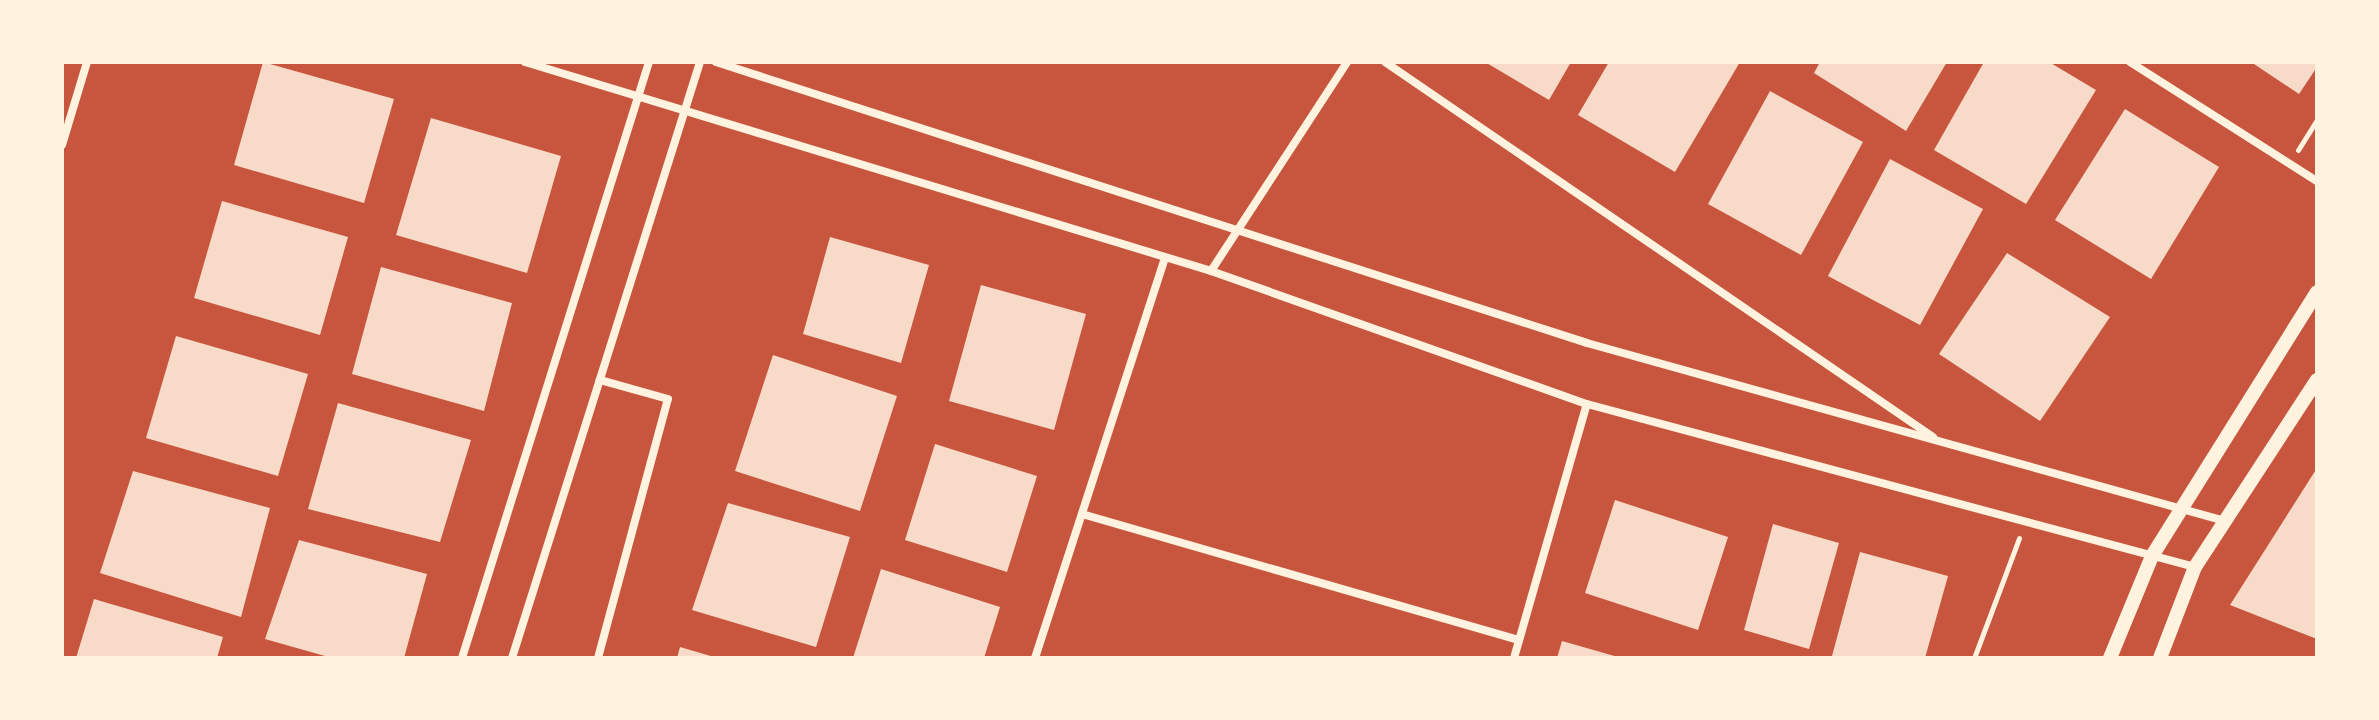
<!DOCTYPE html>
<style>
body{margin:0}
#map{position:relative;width:2379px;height:720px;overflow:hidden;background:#c8553d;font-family:Inter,sans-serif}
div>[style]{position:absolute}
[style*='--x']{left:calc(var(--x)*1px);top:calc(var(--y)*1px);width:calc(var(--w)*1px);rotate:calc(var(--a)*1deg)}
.building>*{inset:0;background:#f7dbc8}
.path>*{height:5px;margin:-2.5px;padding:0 2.5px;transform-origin:2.5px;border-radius:2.5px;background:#fff3e0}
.minor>*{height:8px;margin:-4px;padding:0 4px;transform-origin:4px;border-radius:4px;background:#fff3e0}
.tertiary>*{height:14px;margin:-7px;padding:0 7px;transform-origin:7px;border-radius:7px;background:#fff3e0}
span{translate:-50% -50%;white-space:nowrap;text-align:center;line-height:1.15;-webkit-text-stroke:7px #fff3e0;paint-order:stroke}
.frame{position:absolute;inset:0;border:64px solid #fff3e0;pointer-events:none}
</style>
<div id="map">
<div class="building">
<div style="clip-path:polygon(263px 62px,394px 99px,364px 203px,234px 165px)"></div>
<div style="clip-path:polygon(1485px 62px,1571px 62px,1549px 100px)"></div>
<div style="clip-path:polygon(1609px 62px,1740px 62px,1675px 172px,1578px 115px)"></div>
<div style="clip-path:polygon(1820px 62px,1947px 62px,1906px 131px,1814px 73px)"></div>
<div style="clip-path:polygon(1984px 62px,2049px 62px,2096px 90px,2026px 204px,1934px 150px)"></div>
<div style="clip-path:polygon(2251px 62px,2317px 62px,2317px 67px,2299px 94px)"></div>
<div style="clip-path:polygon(1770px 91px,1863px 142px,1801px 255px,1708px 204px)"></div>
<div style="clip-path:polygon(2125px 109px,2219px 167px,2151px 279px,2055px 220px)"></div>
<div style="clip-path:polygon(431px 118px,561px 156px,527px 273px,396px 235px)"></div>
<div style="clip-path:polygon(1890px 159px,1983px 209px,1920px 325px,1828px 276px)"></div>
<div style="clip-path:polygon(222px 201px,348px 237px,320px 335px,194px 298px)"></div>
<div style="clip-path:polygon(830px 237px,929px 265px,901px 363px,803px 334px)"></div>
<div style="clip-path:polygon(2007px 253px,2110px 317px,2040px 421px,1939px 354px)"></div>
<div style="clip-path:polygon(381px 267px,512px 303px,484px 411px,352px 374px)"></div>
<div style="clip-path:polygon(981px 285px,1086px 314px,1054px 430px,949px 401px)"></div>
<div style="clip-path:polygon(176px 336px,308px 374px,278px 476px,146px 438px)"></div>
<div style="clip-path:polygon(773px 355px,897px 396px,860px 511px,735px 471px)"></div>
<div style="clip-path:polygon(338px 403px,471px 440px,440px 542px,308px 509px)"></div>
<div style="clip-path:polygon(935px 444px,1037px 476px,1007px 572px,905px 540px)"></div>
<div style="clip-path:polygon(2317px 468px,2317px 639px,2230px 605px)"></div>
<div style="clip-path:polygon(133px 471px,270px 508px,241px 617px,100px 573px)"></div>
<div style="clip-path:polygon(1615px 500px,1728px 537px,1698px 630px,1585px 593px)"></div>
<div style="clip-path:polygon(728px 503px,850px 537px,816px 647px,692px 610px)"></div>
<div style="clip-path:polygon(1773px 524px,1839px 543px,1809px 649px,1744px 630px)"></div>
<div style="clip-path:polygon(299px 540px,427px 574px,404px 658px,332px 658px,265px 639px)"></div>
<div style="clip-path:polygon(1860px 552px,1948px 576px,1925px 658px,1832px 656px)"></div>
<div style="clip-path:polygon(881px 569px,1000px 607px,984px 658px,853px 658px)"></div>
<div style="clip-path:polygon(94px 599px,223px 637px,217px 658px,76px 658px)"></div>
<div style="clip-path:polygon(1562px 641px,1618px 657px,1618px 658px,1557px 658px)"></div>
<div style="clip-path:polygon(680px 647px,714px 657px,714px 658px,677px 658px)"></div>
</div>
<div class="path">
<div style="--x:2298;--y:150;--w:36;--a:-58"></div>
<div style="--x:1974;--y:658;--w:128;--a:-69.4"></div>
</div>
<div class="minor">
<div style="--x:525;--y:62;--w:717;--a:16.94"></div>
<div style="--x:1211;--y:271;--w:399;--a:19.5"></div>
<div style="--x:1587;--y:404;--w:629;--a:15.01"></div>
<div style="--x:716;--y:62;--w:915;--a:17.88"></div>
<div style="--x:1587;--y:343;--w:662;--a:15.59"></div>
<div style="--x:1385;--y:62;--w:664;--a:34.38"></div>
<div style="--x:2130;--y:62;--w:222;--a:32.5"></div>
<div style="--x:62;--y:145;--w:87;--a:-73.2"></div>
<div style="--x:1211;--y:271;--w:249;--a:-56.9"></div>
<div style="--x:1082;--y:514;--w:455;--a:16.1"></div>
<div style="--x:462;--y:658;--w:625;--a:-72.58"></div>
<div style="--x:512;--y:658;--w:625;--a:-72.49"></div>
<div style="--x:598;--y:658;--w:268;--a:-74.9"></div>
<div style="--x:668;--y:399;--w:71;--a:-164.4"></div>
<div style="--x:1035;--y:658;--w:421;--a:-72"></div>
<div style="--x:1514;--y:658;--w:264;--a:-74"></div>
</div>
<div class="tertiary">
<div style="--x:2110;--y:658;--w:110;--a:-67.6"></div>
<div style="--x:2152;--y:556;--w:311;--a:-58"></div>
<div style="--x:2160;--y:658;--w:97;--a:-69"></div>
<div style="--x:2195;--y:567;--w:223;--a:-56.9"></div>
</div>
<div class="frame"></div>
</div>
